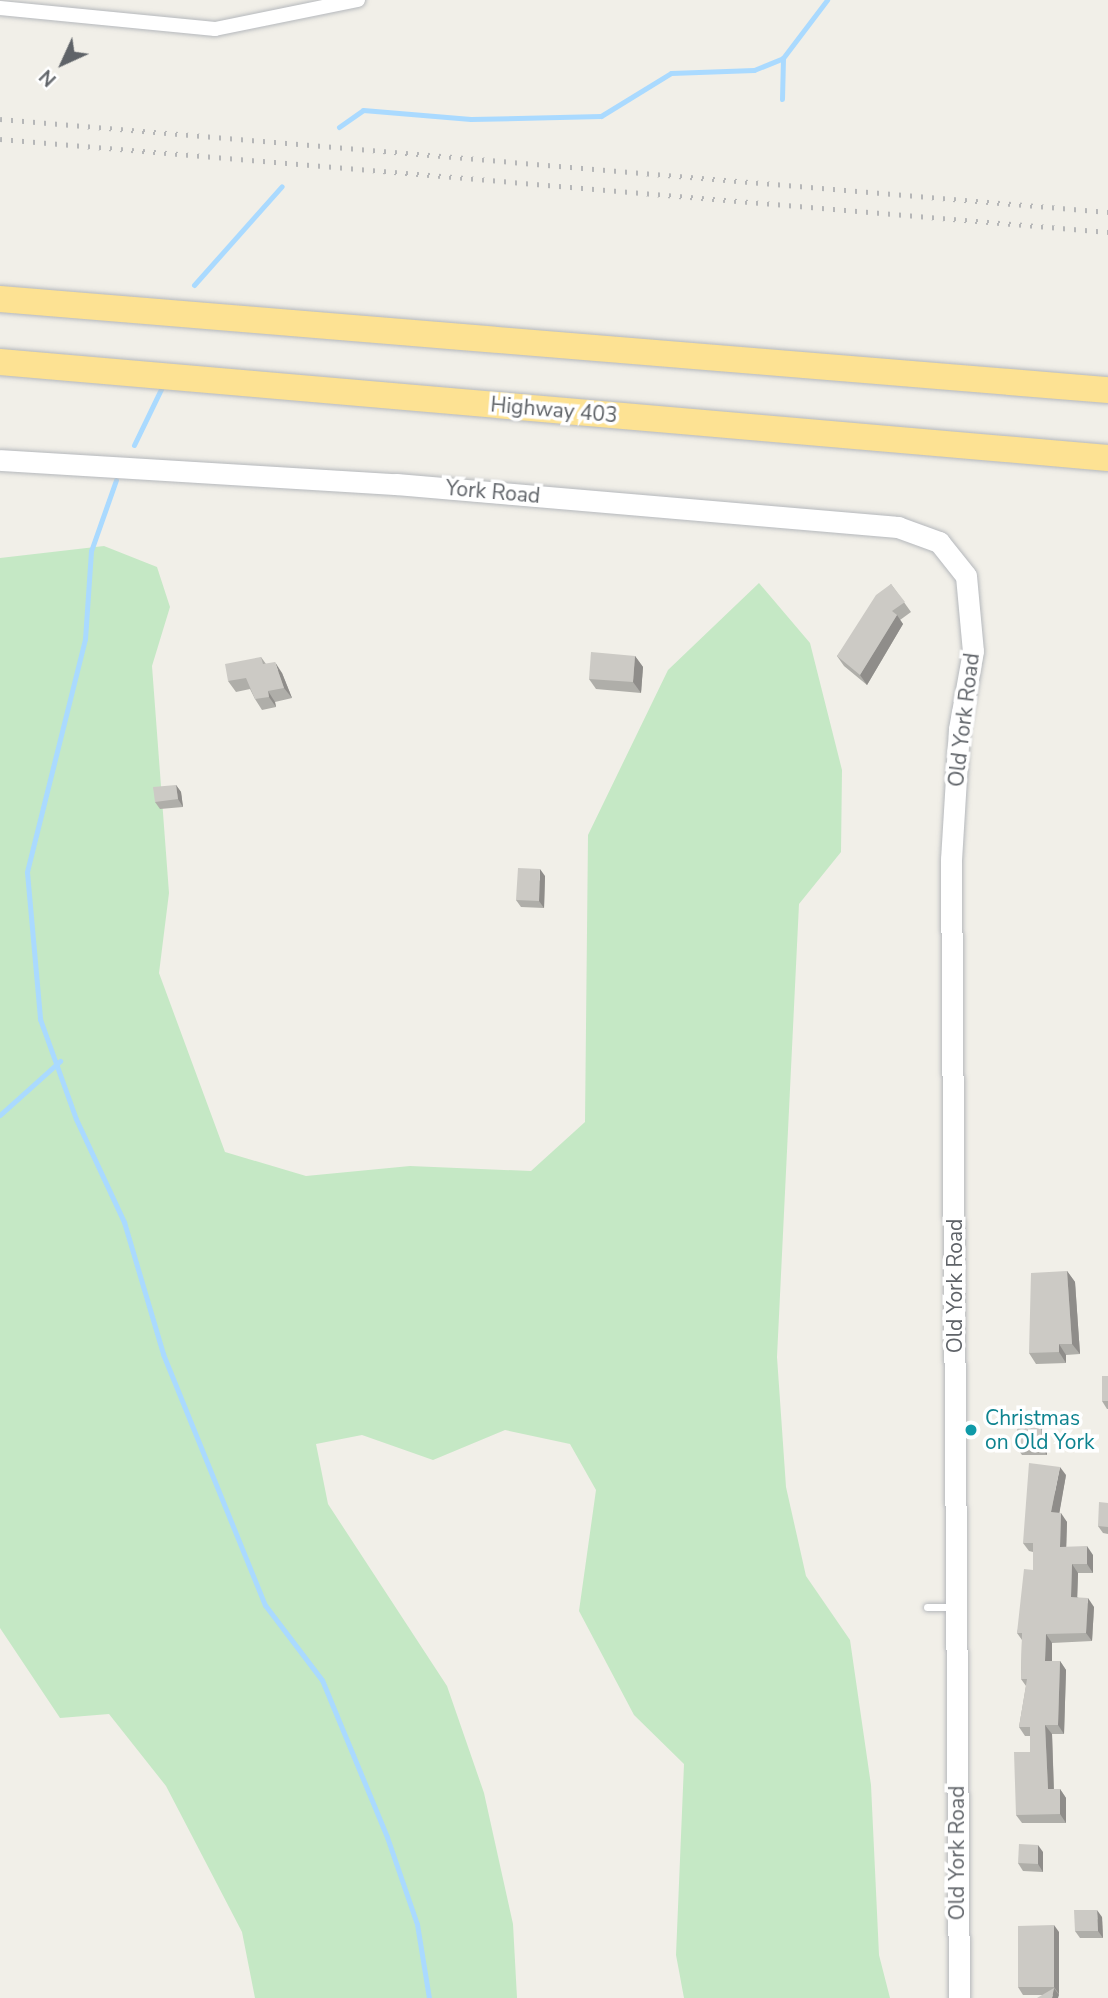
<!DOCTYPE html>
<style>
body{margin:0}
#map{position:relative;width:1108px;height:1998px;overflow:hidden;background:#f1efe8;font-family:"Nunito Sans",sans-serif}
div>[style]{position:absolute}
[style*='--x']{left:calc(var(--x)*1px);top:calc(var(--y)*1px);width:calc(var(--w)*1px);rotate:calc(var(--a)*1deg)}
.green>*{inset:0;background:#c5e8c5}
.stream>*{height:5px;margin:-2.5px;padding:0 2.5px;transform-origin:2.5px;border-radius:2.5px;background:#aadaff}
.roads{filter:drop-shadow(0 0 2px #b5b8bc) drop-shadow(0 0 2px #b5b8bc)}
.lane>*{height:7px;margin:-3.5px;padding:0 3.5px;transform-origin:3.5px;border-radius:3.5px;background:#fff}
.street>*{height:14px;margin:-7px;padding:0 7px;transform-origin:7px;border-radius:7px;background:#fff}
.secondary>*{height:21px;margin:-10.5px;padding:0 10.5px;transform-origin:10.5px;border-radius:10.5px;background:#fff}
.highway>*{height:26px;margin:-13px;padding:0 13px;transform-origin:13px;border-radius:13px;background:#fde293}
.rail>*{height:5px;margin-top:-2.5px;transform-origin:0;background:repeating-linear-gradient(90deg,#b6b7b8 0 2px,transparent 0 11px)}
.wall>*{inset:0;background:#afaea9}
.shaded-wall>*{inset:0;background:#8f8d8a}
.building>*{inset:0;background:#cccac5}
.dots>*{width:19px;height:19px;translate:-50% -50%;box-sizing:border-box;border:4px solid #fff;border-radius:50%}
span{translate:-50% -50%;white-space:nowrap;text-align:center;line-height:1.15;-webkit-text-stroke:7px #fff;paint-order:stroke}
.street-label{font-size:21px;color:#5f6368}
.culture-label{font-size:21px;color:#0d838f}
.left{translate:0 -50%;text-align:left}
.north{position:absolute;left:28px;top:28px;width:70px;height:70px;-webkit-text-stroke:5px #fff;paint-order:stroke;rotate:225deg;font-size:19px;font-weight:700;line-height:28px;text-align:center;color:#5f6368}
.north::after{content:'';display:block;margin:auto;width:24px;height:32px;background:#5f6368;clip-path:polygon(50% 0,100% 100%,50% 72%,0 100%)}
</style>
<div id="map">
<div class="green">
<div style="clip-path:polygon(104px 546px,157px 567px,170px 607px,152px 666px,169px 893px,159px 973px,225px 1152px,306px 1176px,410px 1166px,531px 1171px,585px 1122px,588px 835px,668px 670px,759px 583px,810px 643px,842px 770px,841px 852px,799px 904px,777px 1357px,786px 1487px,806px 1576px,850px 1640px,871px 1785px,879px 1955px,890px 1998px,684px 1998px,676px 1955px,684px 1764px,634px 1715px,579px 1611px,596px 1490px,570px 1444px,505px 1430px,433px 1460px,362px 1435px,316px 1444px,328px 1504px,447px 1686px,484px 1793px,513px 1924px,517px 1998px,255px 1998px,242px 1932px,166px 1786px,109px 1714px,60px 1718px,0 1628px,0 558px)"></div>
</div>
<div class="stream">
<div style="--x:782;--y:99;--w:41;--a:-88.6"></div>
<div style="--x:339;--y:127;--w:29;--a:-35"></div>
<div style="--x:363;--y:110;--w:108;--a:4.8"></div>
<div style="--x:471;--y:119;--w:130;--a:-1.3"></div>
<div style="--x:601;--y:116;--w:82;--a:-31.6"></div>
<div style="--x:671;--y:73;--w:83;--a:-2.1"></div>
<div style="--x:754;--y:70;--w:31;--a:-22"></div>
<div style="--x:783;--y:58;--w:73;--a:-52.8"></div>
<div style="--x:194;--y:285;--w:132;--a:-48.4"></div>
<div style="--x:134;--y:445;--w:67;--a:-64.2"></div>
<div style="--x:116;--y:480;--w:75;--a:109.4"></div>
<div style="--x:91;--y:551;--w:88;--a:93.9"></div>
<div style="--x:85;--y:639;--w:240;--a:104"></div>
<div style="--x:27;--y:872;--w:148;--a:84.9"></div>
<div style="--x:40;--y:1019;--w:106;--a:70.2"></div>
<div style="--x:76;--y:1119;--w:114;--a:65"></div>
<div style="--x:124;--y:1222;--w:138;--a:73.5"></div>
<div style="--x:163;--y:1354;--w:271;--a:67.9"></div>
<div style="--x:265;--y:1605;--w:94;--a:52.8"></div>
<div style="--x:322;--y:1680;--w:170;--a:67.5"></div>
<div style="--x:387;--y:1837;--w:92;--a:71"></div>
<div style="--x:417;--y:1924;--w:75;--a:80.8"></div>
<div style="--x:0;--y:1115;--w:81;--a:-42"></div>
</div>
<div class="roads">
<div class="lane">
<div style="--x:927;--y:1607;--w:27;--a:0"></div>
</div>
<div class="street">
<div style="--x:0;--y:8;--w:216;--a:5.6"></div>
<div style="--x:215;--y:29;--w:146;--a:-11.5"></div>
</div>
<div class="secondary">
<div style="--x:0;--y:460;--w:397;--a:3.5"></div>
<div style="--x:396;--y:484;--w:504;--a:4.9"></div>
<div style="--x:898;--y:527;--w:44;--a:20.1"></div>
<div style="--x:939;--y:542;--w:43;--a:51.5"></div>
<div style="--x:966;--y:576;--w:75;--a:84.7"></div>
<div style="--x:973;--y:651;--w:79;--a:100.2"></div>
<div style="--x:959;--y:729;--w:130;--a:93.5"></div>
<div style="--x:951;--y:859;--w:1139;--a:89.6"></div>
</div>
<div class="highway">
<div style="--x:0;--y:299;--w:1112;--a:4.7"></div>
<div style="--x:0;--y:362;--w:1112;--a:4.95"></div>
</div>
</div>
<div class="rail">
<div style="--x:0;--y:119;--w:1112;--a:4.8"></div>
<div style="--x:0;--y:139;--w:1112;--a:4.8"></div>
</div>
<div class="wall">
<div style="clip-path:polygon(891px 584px,911px 612px,900px 620px,903px 624px,867px 685px,844px 666px,837px 656px)"></div>
<div style="clip-path:polygon(635px 656px,643px 667px,641px 693px,596px 689px,589px 679px)"></div>
<div style="clip-path:polygon(261px 657px,266px 664px,282px 673px,292px 698px,275px 702px,276px 707px,262px 710px,255px 699px,250px 689px,236px 692px,228px 681px)"></div>
<div style="clip-path:polygon(176px 785px,181px 792px,183px 807px,160px 809px,155px 802px)"></div>
<div style="clip-path:polygon(545px 876px,544px 908px,521px 907px,516px 900px)"></div>
<div style="clip-path:polygon(1067px 1271px,1075px 1282px,1080px 1354px,1066px 1355px,1066px 1363px,1036px 1364px,1029px 1353px)"></div>
<div style="clip-path:polygon(1108px 1376px,1108px 1409px,1107px 1409px,1102px 1401px)"></div>
<div style="clip-path:polygon(1046px 1435px,1047px 1455px,1022px 1455px,1017px 1448px)"></div>
<div style="clip-path:polygon(1066px 1475px,1059px 1513px,1067px 1522px,1066px 1547px,1093px 1555px,1093px 1573px,1078px 1573px,1077px 1597px,1094px 1607px,1092px 1641px,1052px 1643px,1052px 1661px,1060px 1661px,1066px 1670px,1064px 1734px,1052px 1734px,1054px 1789px,1060px 1789px,1066px 1798px,1066px 1823px,1022px 1823px,1016px 1815px,1030px 1752px,1030px 1736px,1025px 1736px,1019px 1727px,1026px 1686px,1021px 1679px,1022px 1640px,1017px 1633px,1033px 1570px,1033px 1552px,1029px 1551px,1023px 1543px)"></div>
<div style="clip-path:polygon(1108px 1503px,1108px 1534px,1103px 1533px,1098px 1526px)"></div>
<div style="clip-path:polygon(1043px 1852px,1043px 1872px,1023px 1871px,1018px 1863px)"></div>
<div style="clip-path:polygon(1102px 1917px,1103px 1938px,1080px 1938px,1075px 1931px)"></div>
<div style="clip-path:polygon(1059px 1932px,1059px 1995px,1023px 1995px,1018px 1987px)"></div>
</div>
<div class="shaded-wall">
<div style="clip-path:polygon(897px 615px,903px 624px,867px 685px,860px 675px)"></div>
<div style="clip-path:polygon(635px 656px,643px 667px,641px 693px,633px 682px)"></div>
<div style="clip-path:polygon(275px 662px,282px 673px,292px 698px,284px 688px)"></div>
<div style="clip-path:polygon(268px 691px,275px 702px,276px 707px,269px 697px)"></div>
<div style="clip-path:polygon(176px 785px,181px 792px,183px 807px,178px 799px)"></div>
<div style="clip-path:polygon(540px 869px,545px 876px,544px 908px,539px 901px)"></div>
<div style="clip-path:polygon(1067px 1271px,1075px 1282px,1080px 1354px,1072px 1344px)"></div>
<div style="clip-path:polygon(1059px 1344px,1066px 1355px,1066px 1363px,1059px 1352px)"></div>
<div style="clip-path:polygon(1041px 1428px,1046px 1435px,1047px 1455px,1041px 1448px)"></div>
<div style="clip-path:polygon(1060px 1467px,1066px 1475px,1058px 1521px,1051px 1512px)"></div>
<div style="clip-path:polygon(1061px 1513px,1067px 1522px,1066px 1556px,1060px 1547px)"></div>
<div style="clip-path:polygon(1087px 1546px,1093px 1555px,1093px 1573px,1087px 1564px)"></div>
<div style="clip-path:polygon(1072px 1564px,1078px 1573px,1077px 1606px,1071px 1597px)"></div>
<div style="clip-path:polygon(1088px 1598px,1094px 1607px,1092px 1641px,1086px 1633px)"></div>
<div style="clip-path:polygon(1046px 1634px,1052px 1643px,1052px 1670px,1045px 1661px)"></div>
<div style="clip-path:polygon(1060px 1661px,1066px 1670px,1064px 1734px,1058px 1725px)"></div>
<div style="clip-path:polygon(1045px 1725px,1052px 1734px,1054px 1798px,1048px 1789px)"></div>
<div style="clip-path:polygon(1060px 1789px,1066px 1798px,1066px 1823px,1060px 1814px)"></div>
<div style="clip-path:polygon(1038px 1845px,1043px 1852px,1043px 1872px,1038px 1864px)"></div>
<div style="clip-path:polygon(1097px 1910px,1102px 1917px,1103px 1938px,1098px 1931px)"></div>
<div style="clip-path:polygon(1054px 1925px,1059px 1932px,1059px 1994px,1054px 1987px)"></div>
<div style="clip-path:polygon(1054px 1988px,1059px 1995px,1058px 1998px,1052px 1998px)"></div>
</div>
<div class="building">
<div style="clip-path:polygon(891px 584px,905px 602px,892px 611px,897px 615px,860px 675px,837px 656px,876px 595px)"></div>
<div style="clip-path:polygon(591px 652px,635px 656px,633px 682px,589px 679px)"></div>
<div style="clip-path:polygon(261px 657px,263px 664px,275px 662px,284px 688px,268px 691px,269px 697px,255px 699px,246px 678px,228px 681px,225px 664px)"></div>
<div style="clip-path:polygon(176px 785px,178px 799px,155px 802px,153px 787px)"></div>
<div style="clip-path:polygon(518px 868px,540px 869px,539px 901px,516px 900px)"></div>
<div style="clip-path:polygon(1067px 1271px,1072px 1344px,1059px 1344px,1059px 1352px,1029px 1353px,1031px 1273px)"></div>
<div style="clip-path:polygon(1102px 1376px,1108px 1376px,1108px 1401px,1102px 1401px)"></div>
<div style="clip-path:polygon(1017px 1428px,1041px 1428px,1041px 1448px,1017px 1448px)"></div>
<div style="clip-path:polygon(1029px 1463px,1060px 1467px,1051px 1512px,1061px 1513px,1060px 1547px,1087px 1546px,1087px 1564px,1072px 1564px,1071px 1597px,1088px 1598px,1086px 1633px,1046px 1634px,1045px 1661px,1060px 1661px,1058px 1725px,1045px 1725px,1048px 1789px,1060px 1789px,1060px 1814px,1016px 1815px,1014px 1752px,1030px 1752px,1030px 1727px,1019px 1727px,1027px 1679px,1021px 1679px,1022px 1633px,1017px 1633px,1024px 1569px,1033px 1570px,1033px 1543px,1023px 1543px)"></div>
<div style="clip-path:polygon(1099px 1502px,1108px 1503px,1108px 1527px,1098px 1526px)"></div>
<div style="clip-path:polygon(1019px 1844px,1038px 1845px,1038px 1864px,1018px 1863px)"></div>
<div style="clip-path:polygon(1074px 1910px,1097px 1910px,1098px 1931px,1075px 1931px)"></div>
<div style="clip-path:polygon(1054px 1925px,1054px 1987px,1018px 1987px,1018px 1926px)"></div>
<div style="clip-path:polygon(1054px 1988px,1052px 1998px,1037px 1998px)"></div>
</div>
<div class="dots">
<div style="left:971px;top:1430px;background:#0f9aa8"></div>
</div>
<div class="street-label">
<span style="left:554px;top:410px;rotate:5deg">Highway 403</span>
<span style="left:493px;top:492px;rotate:5deg">York Road</span>
<span style="left:964px;top:720px;rotate:-83deg">Old York Road</span>
<span style="left:955px;top:1286px;rotate:-90deg">Old York Road</span>
<span style="left:957px;top:1853px;rotate:-90deg">Old York Road</span>
</div>
<div class="culture-label">
<span class="left" style="left:985px;top:1430px">Christmas<br>on Old York</span>
</div>
<div class="north">N</div>
</div>
